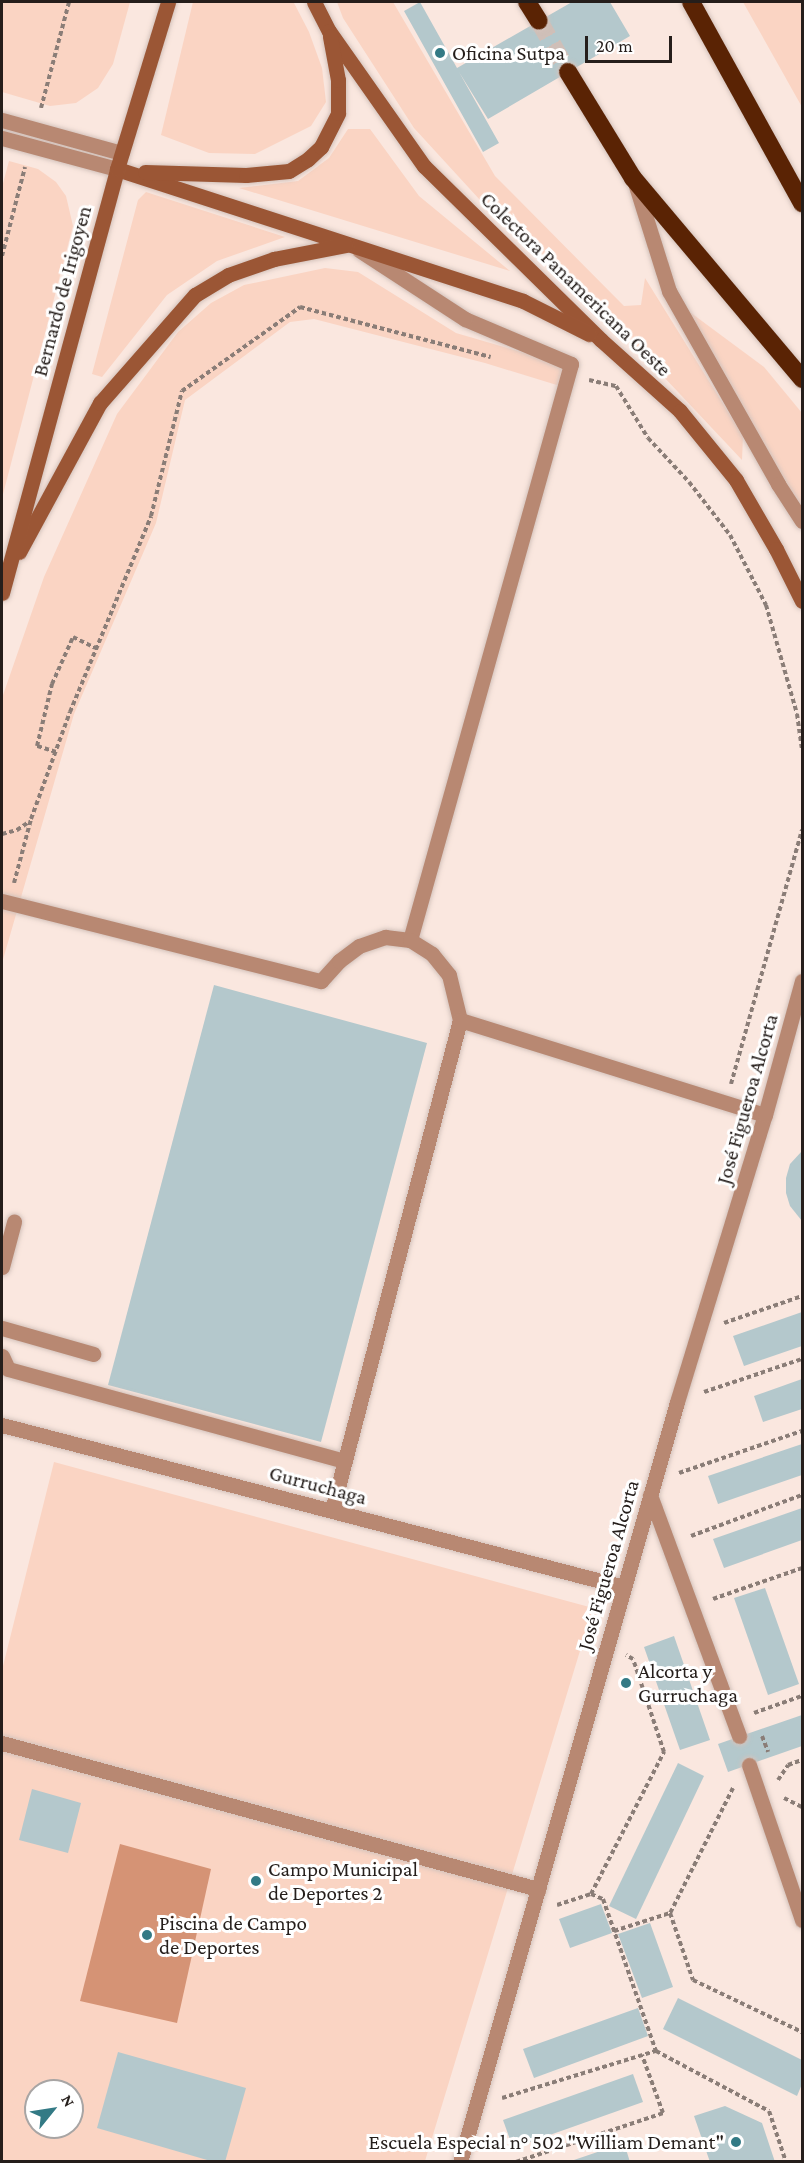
<!DOCTYPE html>
<meta charset="utf-8">
<style>
body{margin:0}
#map{position:relative;width:804px;height:2163px;overflow:hidden;background:#fae7df;font-family:"Crimson Pro",serif}
div>[style]{position:absolute}
[style*='--x']{left:calc(var(--x)*1px);top:calc(var(--y)*1px);width:calc(var(--w)*1px);rotate:calc(var(--a)*1deg)}
.green>*{inset:0;background:#fad4c3}
.water>*{inset:0;background:#d59375}
.building>*{inset:0;background:#b4c8cc}
.highway-tunnel>*{height:18px;margin-top:-9px;transform-origin:0;background:repeating-linear-gradient(90deg,#cfbfb8 0 18px,transparent 0 27px)}
.path>*{height:4px;margin-top:-2px;transform-origin:0;background:repeating-linear-gradient(90deg,#8a7d77 0 4.5px,transparent 0 7.5px)}
.roads{filter:drop-shadow(0 0 2px #d4c3bc) drop-shadow(0 0 2px #d4c3bc)}
.lane>*{height:15px;margin:-7.5px;padding:0 7.5px;transform-origin:7.5px;border-radius:7.5px;background:#b88872}
.street>*{height:15px;margin:-7.5px;padding:0 7.5px;transform-origin:7.5px;border-radius:7.5px;background:#b88872}
.secondary>*{height:15px;margin:-7.5px;padding:0 7.5px;transform-origin:7.5px;border-radius:7.5px;background:#9b5635}
.highway>*{height:18px;margin:-9px;padding:0 9px;transform-origin:9px;border-radius:9px;background:#5a2304}
.dots>*{width:16px;height:16px;translate:-50% -50%;box-sizing:border-box;border:3px solid #fff;border-radius:50%}
span{translate:-50% -50%;white-space:nowrap;text-align:center;line-height:1.15;-webkit-text-stroke:6px #fff;paint-order:stroke}
.poi-label{font-size:21px;color:#251e1b}
.left{translate:0 -50%;text-align:left}
.right{translate:-100% -50%;text-align:right}
.street-label{font-size:21px;color:#251e1b}
.frame{position:absolute;inset:0;border:3px solid #251e1b;pointer-events:none}
.north{position:absolute;left:24px;top:2079px;width:60px;height:60px;box-sizing:border-box;background:#fff;border:2px solid #a8a5a4;border-radius:50%;rotate:60deg;font-size:16px;font-weight:700;line-height:24px;text-align:center;color:#251e1b}
.north::after{content:'';display:block;margin:auto;width:21px;height:27px;background:#337a85;clip-path:polygon(50% 0,100% 100%,50% 72%,0 100%)}
.scale{position:absolute;left:585px;top:36px;width:87px;height:27px;box-sizing:border-box;border:3px solid #251e1b;border-top:0;padding-left:8px;font-size:18px;line-height:21px;white-space:nowrap;color:#251e1b;-webkit-text-stroke:4px #fff;paint-order:stroke}
</style>
<div id="map">
<div class="green">
<div style="clip-path:polygon(2px 2px,130px 2px,113px 64px,98px 88px,76px 103px,50px 106px,2px 92px)"></div>
<div style="clip-path:polygon(193px 2px,294px 3px,309px 32px,322px 68px,326px 102px,311px 126px,255px 154px,209px 153px,161px 135px)"></div>
<div style="clip-path:polygon(337px 2px,393px 2px,495px 176px,624px 306px,641px 305px,645px 278px,743px 436px,742px 460px,647px 359px,502px 224px,414px 128px,343px 18px)"></div>
<div style="clip-path:polygon(743px 2px,802px 2px,802px 107px)"></div>
<div style="clip-path:polygon(348px 129px,370px 129px,419px 196px,510px 271px,239px 188px,298px 181px,329px 158px)"></div>
<div style="clip-path:polygon(9px 161px,38px 169px,56px 182px,66px 196px,73px 226px,2px 498px,2px 187px)"></div>
<div style="clip-path:polygon(146px 192px,285px 237px,217px 261px,167px 295px,102px 377px,92px 374px,138px 200px)"></div>
<div style="clip-path:polygon(325px 268px,358px 272px,456px 333px,566px 365px,560px 386px,485px 363px,314px 319px,290px 322px,185px 400px,156px 523px,74px 714px,2px 963px,2px 698px,44px 577px,117px 414px,178px 332px,211px 303px,244px 285px)"></div>
<div style="clip-path:polygon(683px 307px,764px 367px,802px 413px,802px 506px,788px 488px)"></div>
<div style="clip-path:polygon(evenodd,54px 1462px,593px 1608px,425px 2161px,2px 2162px,2px 1670px,54px 1462px,36px 2091px,72px 2091px,72px 2127px,36px 2127px,36px 2091px)"></div>
</div>
<div class="water">
<div style="clip-path:polygon(120px 1844px,211px 1869px,177px 2023px,80px 2001px)"></div>
</div>
<div class="building">
<div style="clip-path:polygon(420px 2px,457px 68px,572px 2px,610px 2px,630px 36px,488px 119px,459px 72px,499px 143px,483px 152px,404px 11px)"></div>
<div style="clip-path:polygon(214px 985px,427px 1043px,321px 1442px,108px 1385px)"></div>
<div style="clip-path:polygon(802px 1151px,802px 1221px,790px 1206px,786px 1193px,786px 1178px,790px 1164px)"></div>
<div style="clip-path:polygon(802px 1312px,802px 1346px,744px 1366px,733px 1336px)"></div>
<div style="clip-path:polygon(802px 1379px,802px 1409px,763px 1422px,754px 1396px)"></div>
<div style="clip-path:polygon(802px 1444px,802px 1475px,718px 1504px,708px 1476px)"></div>
<div style="clip-path:polygon(802px 1508px,802px 1540px,724px 1568px,713px 1539px)"></div>
<div style="clip-path:polygon(765px 1588px,799px 1684px,768px 1695px,734px 1598px)"></div>
<div style="clip-path:polygon(674px 1636px,710px 1740px,680px 1750px,644px 1647px)"></div>
<div style="clip-path:polygon(802px 1715px,802px 1746px,728px 1772px,718px 1744px)"></div>
<div style="clip-path:polygon(678px 1763px,704px 1776px,636px 1919px,609px 1906px)"></div>
<div style="clip-path:polygon(32px 1789px,81px 1803px,68px 1853px,19px 1840px)"></div>
<div style="clip-path:polygon(601px 1904px,612px 1933px,570px 1948px,559px 1919px)"></div>
<div style="clip-path:polygon(650px 1923px,673px 1987px,642px 1998px,618px 1934px)"></div>
<div style="clip-path:polygon(678px 1998px,802px 2060px,802px 2084px,797px 2096px,663px 2029px)"></div>
<div style="clip-path:polygon(638px 2008px,648px 2036px,534px 2078px,523px 2049px)"></div>
<div style="clip-path:polygon(118px 2052px,246px 2088px,225px 2162px,214px 2162px,97px 2128px)"></div>
<div style="clip-path:polygon(633px 2074px,643px 2102px,513px 2148px,503px 2120px)"></div>
<div style="clip-path:polygon(725px 2106px,762px 2123px,775px 2162px,710px 2162px,694px 2116px)"></div>
<div style="clip-path:polygon(624px 2143px,630px 2162px,571px 2162px,571px 2161px)"></div>
</div>
<div class="highway-tunnel">
<div style="--x:539;--y:21;--w:59;--a:60.4"></div>
</div>
<div class="path">
<div style="--x:41;--y:108;--w:110;--a:-75.2"></div>
<div style="--x:2;--y:256;--w:92;--a:-75.5"></div>
<div style="--x:589;--y:380;--w:28;--a:13"></div>
<div style="--x:616;--y:386;--w:61;--a:58.4"></div>
<div style="--x:648;--y:438;--w:60;--a:47"></div>
<div style="--x:689;--y:482;--w:67;--a:52.3"></div>
<div style="--x:730;--y:535;--w:79;--a:62.8"></div>
<div style="--x:766;--y:605;--w:113;--a:74.1"></div>
<div style="--x:797;--y:714;--w:35;--a:82"></div>
<div style="--x:56;--y:752;--w:20;--a:-162"></div>
<div style="--x:37;--y:746;--w:64;--a:-76.4"></div>
<div style="--x:52;--y:684;--w:51;--a:-65.9"></div>
<div style="--x:73;--y:637;--w:25;--a:26"></div>
<div style="--x:2;--y:834;--w:16;--a:-15"></div>
<div style="--x:17;--y:830;--w:14;--a:-34"></div>
<div style="--x:14;--y:883;--w:66;--a:-75.1"></div>
<div style="--x:31;--y:819;--w:114;--a:-70"></div>
<div style="--x:70;--y:712;--w:212;--a:-67.5"></div>
<div style="--x:151;--y:516;--w:129;--a:-76.1"></div>
<div style="--x:182;--y:391;--w:145;--a:-35.4"></div>
<div style="--x:300;--y:307;--w:197;--a:14.7"></div>
<div style="--x:731;--y:1084;--w:264;--a:-74.4"></div>
<div style="--x:724;--y:1323;--w:83;--a:-19.1"></div>
<div style="--x:704;--y:1392;--w:103;--a:-18.6"></div>
<div style="--x:679;--y:1473;--w:130;--a:-18.9"></div>
<div style="--x:691;--y:1536;--w:118;--a:-20.3"></div>
<div style="--x:713;--y:1599;--w:94;--a:-19.2"></div>
<div style="--x:754;--y:1713;--w:51;--a:-19.5"></div>
<div style="--x:762;--y:1736;--w:17;--a:69"></div>
<div style="--x:778;--y:1780;--w:18;--a:-56"></div>
<div style="--x:788;--y:1765;--w:15;--a:-20"></div>
<div style="--x:733;--y:1788;--w:140;--a:116.7"></div>
<div style="--x:670;--y:1913;--w:71;--a:71.1"></div>
<div style="--x:693;--y:1980;--w:121;--a:25.5"></div>
<div style="--x:784;--y:1798;--w:20;--a:27"></div>
<div style="--x:591;--y:1894;--w:13;--a:23"></div>
<div style="--x:603;--y:1899;--w:161;--a:70.8"></div>
<div style="--x:656;--y:2051;--w:128;--a:28"></div>
<div style="--x:769;--y:2111;--w:54;--a:71.6"></div>
<div style="--x:557;--y:1905;--w:36;--a:-18"></div>
<div style="--x:591;--y:1894;--w:160;--a:-62.8"></div>
<div style="--x:664;--y:1752;--w:98;--a:-108.4"></div>
<div style="--x:633;--y:1659;--w:8;--a:-150"></div>
<div style="--x:614;--y:1931;--w:59;--a:-17.8"></div>
<div style="--x:502;--y:2098;--w:161;--a:-17"></div>
<div style="--x:516;--y:2162;--w:155;--a:-18.4"></div>
<div style="--x:663;--y:2113;--w:62;--a:-109.9"></div>
</div>
<div class="roads">
<div class="lane">
<div style="--x:2;--y:120;--w:124;--a:15.4"></div>
<div style="--x:2;--y:138;--w:119;--a:15.1"></div>
<div style="--x:635;--y:183;--w:113;--a:72.5"></div>
<div style="--x:669;--y:291;--w:222;--a:60.5"></div>
<div style="--x:778;--y:484;--w:44;--a:57"></div>
<div style="--x:2;--y:901;--w:329;--a:14.1"></div>
<div style="--x:321;--y:981;--w:27;--a:-48"></div>
<div style="--x:339;--y:961;--w:25;--a:-37"></div>
<div style="--x:359;--y:946;--w:28;--a:-19"></div>
<div style="--x:385;--y:937;--w:25;--a:7"></div>
<div style="--x:410;--y:940;--w:598;--a:-74.38"></div>
<div style="--x:571;--y:364;--w:115;--a:-157"></div>
<div style="--x:465;--y:319;--w:126;--a:-146.9"></div>
<div style="--x:410;--y:940;--w:26;--a:32"></div>
<div style="--x:432;--y:954;--w:27;--a:51"></div>
<div style="--x:449;--y:975;--w:46;--a:76.3"></div>
<div style="--x:460;--y:1020;--w:319;--a:17.3"></div>
<div style="--x:2;--y:1267;--w:47;--a:-75.1"></div>
<div style="--x:2;--y:1328;--w:95;--a:15.9"></div>
<div style="--x:2;--y:1356;--w:14;--a:65"></div>
<div style="--x:8;--y:1369;--w:349;--a:15.3"></div>
<div style="--x:650;--y:1495;--w:257;--a:69.7"></div>
<div style="--x:332;--y:1510;--w:506;--a:-75.36"></div>
<div style="--x:2;--y:1743;--w:556;--a:15.24"></div>
<div style="--x:749;--y:1765;--w:164;--a:71.1"></div>
</div>
<div class="street">
<div style="--x:2;--y:1425;--w:643;--a:14.6"></div>
<div style="--x:460;--y:2162;--w:790;--a:-74.06"></div>
<div style="--x:677;--y:1402;--w:300;--a:-73"></div>
<div style="--x:765;--y:1115;--w:139;--a:-74.6"></div>
</div>
<div class="secondary">
<div style="--x:314;--y:2;--w:33;--a:63"></div>
<div style="--x:329;--y:31;--w:165;--a:54.9"></div>
<div style="--x:424;--y:166;--w:248;--a:44.5"></div>
<div style="--x:601;--y:340;--w:106;--a:41.9"></div>
<div style="--x:680;--y:411;--w:89;--a:50.9"></div>
<div style="--x:736;--y:480;--w:80;--a:59.9"></div>
<div style="--x:776;--y:549;--w:58;--a:63.4"></div>
<div style="--x:117;--y:169;--w:427;--a:18"></div>
<div style="--x:523;--y:301;--w:74;--a:26.6"></div>
<div style="--x:145;--y:172;--w:101;--a:1.7"></div>
<div style="--x:246;--y:175;--w:43;--a:-5.3"></div>
<div style="--x:289;--y:171;--w:22;--a:-32"></div>
<div style="--x:308;--y:159;--w:18;--a:-43"></div>
<div style="--x:321;--y:147;--w:38;--a:-63"></div>
<div style="--x:338;--y:113;--w:33;--a:-90"></div>
<div style="--x:338;--y:80;--w:44;--a:-100.5"></div>
<div style="--x:19;--y:552;--w:170;--a:-61.5"></div>
<div style="--x:100;--y:403;--w:144;--a:-48.7"></div>
<div style="--x:195;--y:295;--w:39;--a:-31"></div>
<div style="--x:228;--y:275;--w:49;--a:-19.2"></div>
<div style="--x:274;--y:259;--w:73;--a:-11"></div>
<div style="--x:2;--y:593;--w:439;--a:-74.8"></div>
<div style="--x:117;--y:169;--w:175;--a:-73"></div>
</div>
<div class="highway">
<div style="--x:527;--y:2;--w:22;--a:58"></div>
<div style="--x:691;--y:2;--w:230;--a:61.1"></div>
<div style="--x:568;--y:72;--w:124;--a:58.5"></div>
<div style="--x:633;--y:178;--w:263;--a:49.9"></div>
</div>
</div>
<div class="dots">
<div style="left:440px;top:53px;background:#337a85"></div>
<div style="left:626px;top:1683px;background:#337a85"></div>
<div style="left:256px;top:1881px;background:#337a85"></div>
<div style="left:147px;top:1935px;background:#337a85"></div>
<div style="left:736px;top:2142px;background:#337a85"></div>
</div>
<div class="poi-label">
<span class="left" style="left:452px;top:53px">Oficina Sutpa</span>
<span class="left" style="left:638px;top:1683px">Alcorta y<br>Gurruchaga</span>
<span class="left" style="left:268px;top:1881px">Campo Municipal<br>de Deportes 2</span>
<span class="left" style="left:159px;top:1935px">Piscina de Campo<br>de Deportes</span>
<span class="right" style="left:724px;top:2142px">Escuela Especial n° 502 "William Demant"</span>
</div>
<div class="street-label">
<span style="left:576px;top:284px;rotate:44deg">Colectora Panamericana Oeste</span>
<span style="left:62px;top:291px;rotate:-75deg">Bernardo de Irigoyen</span>
<span style="left:747px;top:1099px;rotate:-74deg">José Figueroa Alcorta</span>
<span style="left:318px;top:1485px;rotate:15deg">Gurruchaga</span>
<span style="left:608px;top:1565px;rotate:-74deg">José Figueroa Alcorta</span>
</div>
<div class="frame"></div>
<div class="north">N</div>
<div class="scale">20 m</div>
</div>
